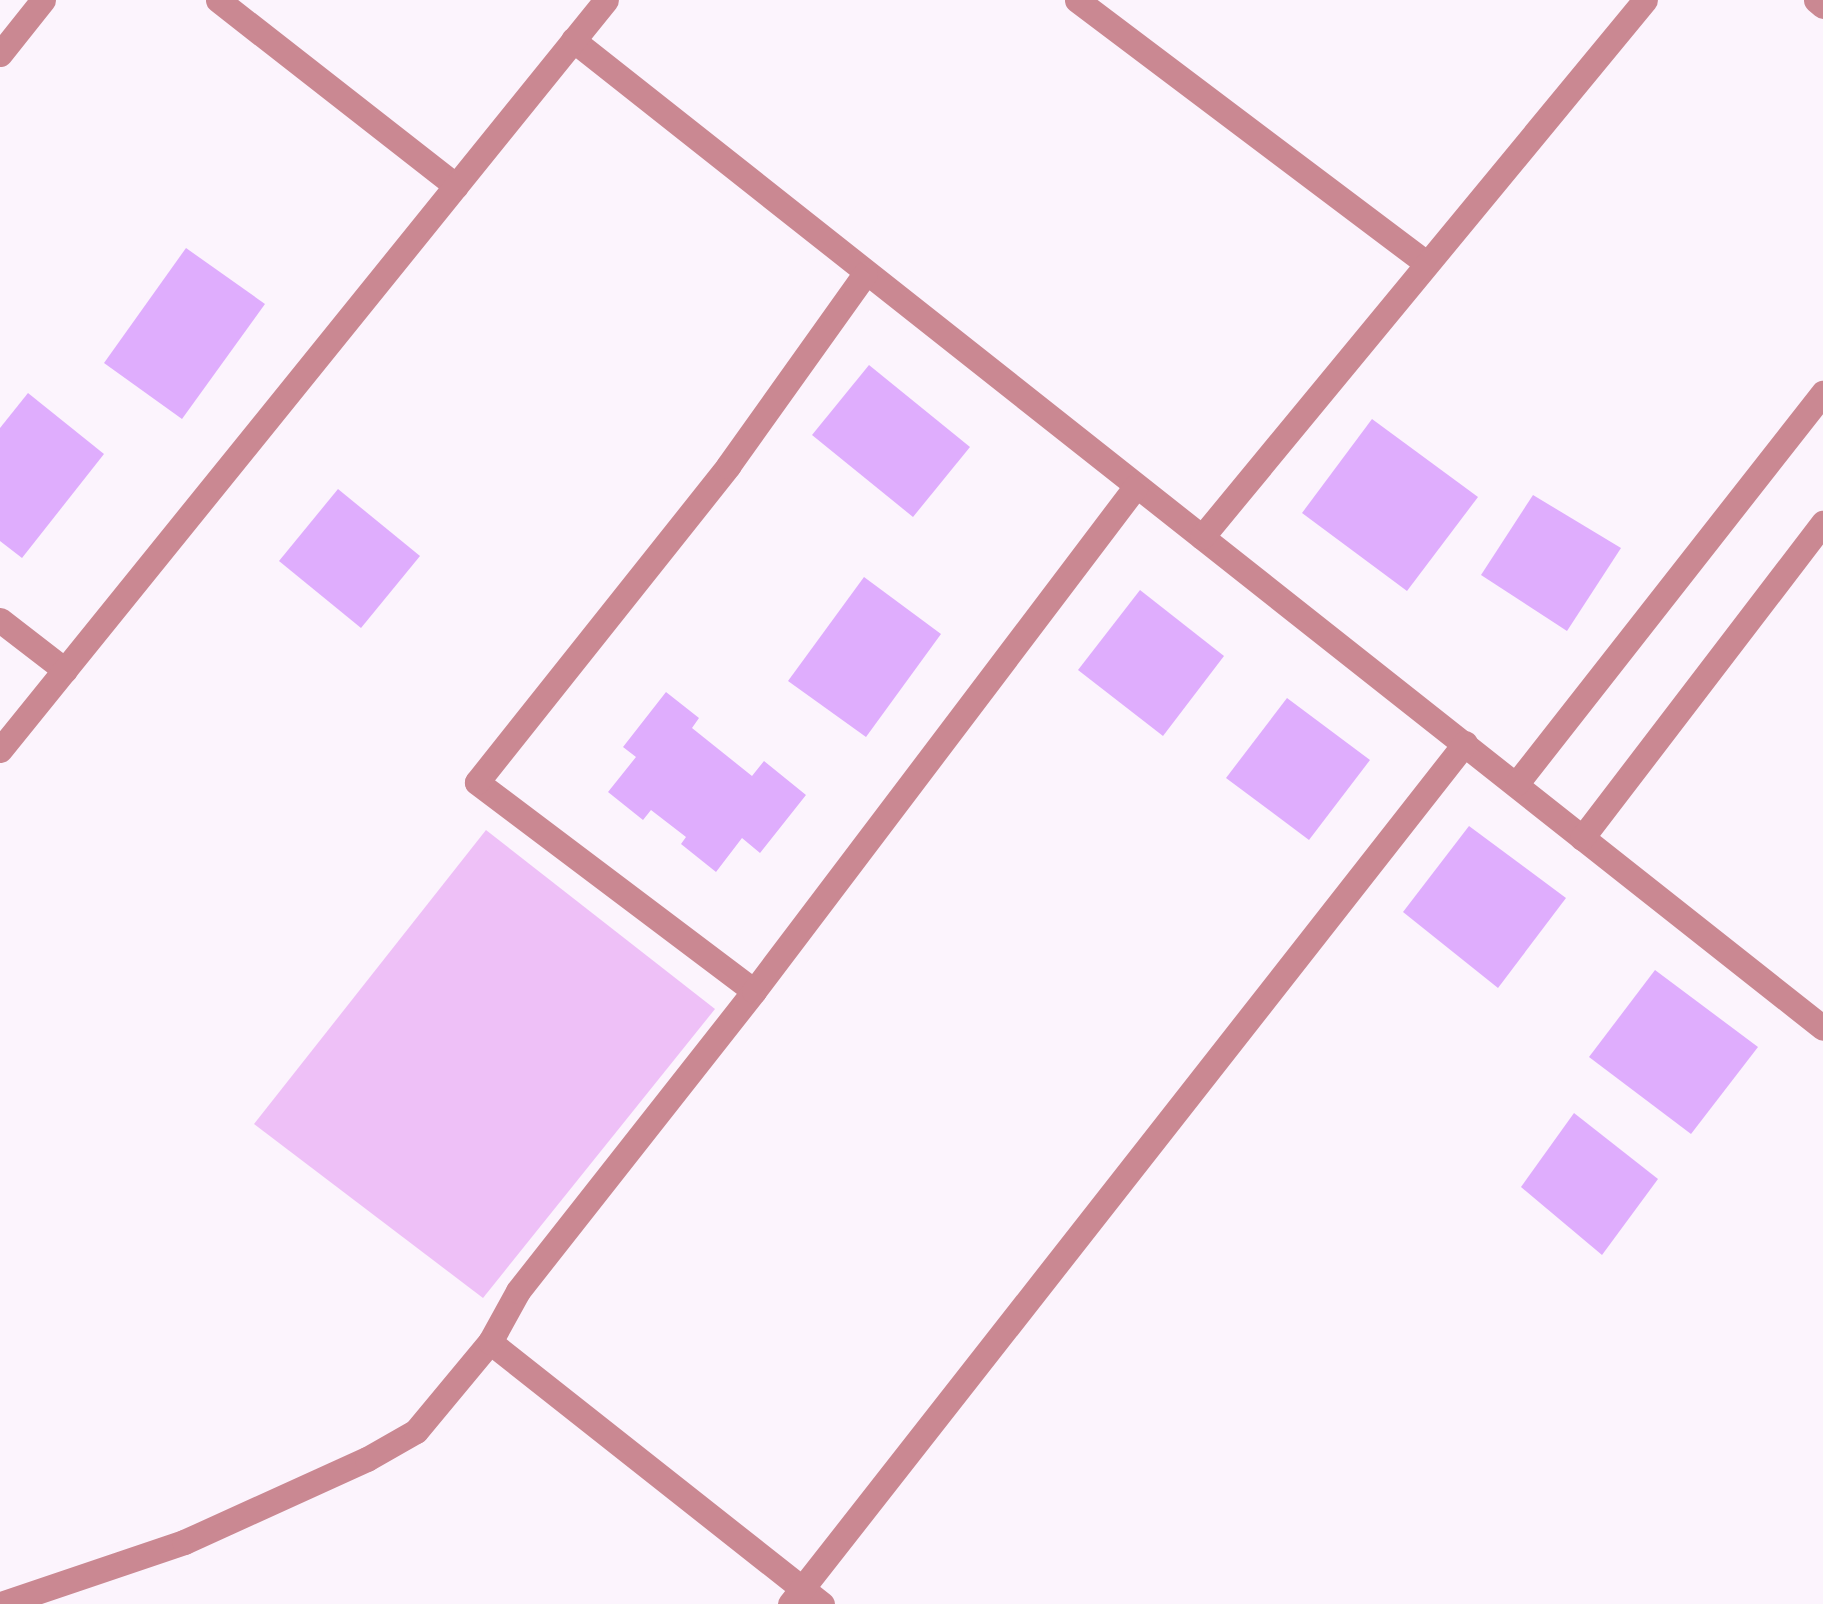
<!DOCTYPE html>
<style>
body{margin:0}
#map{position:relative;width:1823px;height:1604px;overflow:hidden;background:#fcf4fd;font-family:Bitter,serif}
div>[style]{position:absolute}
[style*='--x']{left:calc(var(--x)*1px);top:calc(var(--y)*1px);width:calc(var(--w)*1px);rotate:calc(var(--a)*1deg)}
.green>*{inset:0;background:#eec0f7}
.building>*{inset:0;background:#dfadfd}
.minor>*{height:25px;margin:-12.5px;padding:0 12.5px;transform-origin:12.5px;border-radius:12.5px;background:#ca8892}
span{translate:-50% -50%;white-space:nowrap;text-align:center;line-height:1.15;-webkit-text-stroke:8px #fff;paint-order:stroke}
</style>
<div id="map">
<div class="green">
<div style="clip-path:polygon(486px 830px,715px 1009px,483px 1298px,254px 1124px)"></div>
</div>
<div class="building">
<div style="clip-path:polygon(186px 248px,265px 304px,182px 419px,104px 363px)"></div>
<div style="clip-path:polygon(869px 365px,970px 447px,913px 517px,812px 435px)"></div>
<div style="clip-path:polygon(28px 393px,104px 454px,22px 558px,0 541px,0 428px)"></div>
<div style="clip-path:polygon(1372px 419px,1478px 497px,1407px 591px,1302px 513px)"></div>
<div style="clip-path:polygon(338px 489px,420px 556px,361px 628px,279px 561px)"></div>
<div style="clip-path:polygon(1533px 495px,1621px 548px,1567px 631px,1481px 575px)"></div>
<div style="clip-path:polygon(864px 577px,941px 634px,866px 737px,788px 681px)"></div>
<div style="clip-path:polygon(1140px 590px,1224px 656px,1163px 736px,1078px 670px)"></div>
<div style="clip-path:polygon(666px 692px,699px 718px,692px 728px,752px 776px,764px 761px,806px 795px,760px 853px,742px 838px,716px 872px,681px 844px,686px 837px,651px 810px,643px 820px,608px 792px,636px 757px,623px 747px)"></div>
<div style="clip-path:polygon(1287px 698px,1370px 760px,1309px 840px,1226px 778px)"></div>
<div style="clip-path:polygon(1469px 826px,1566px 898px,1498px 988px,1403px 912px)"></div>
<div style="clip-path:polygon(1655px 970px,1758px 1047px,1691px 1134px,1589px 1057px)"></div>
<div style="clip-path:polygon(1574px 1113px,1658px 1179px,1602px 1255px,1521px 1187px)"></div>
</div>
<div class="minor">
<div style="--x:218;--y:0;--w:302;--a:38"></div>
<div style="--x:1077;--y:0;--w:438;--a:37"></div>
<div style="--x:1816;--y:0;--w:9;--a:41"></div>
<div style="--x:573;--y:40;--w:1593;--a:38.32"></div>
<div style="--x:0;--y:54;--w:69;--a:-51.5"></div>
<div style="--x:1202;--y:537;--w:696;--a:-50.48"></div>
<div style="--x:0;--y:620;--w:82;--a:37.6"></div>
<div style="--x:0;--y:750;--w:964;--a:-51.06"></div>
<div style="--x:1517;--y:783;--w:496;--a:-51.9"></div>
<div style="--x:1582;--y:838;--w:397;--a:-52.6"></div>
<div style="--x:754;--y:991;--w:347;--a:-143"></div>
<div style="--x:477;--y:782;--w:404;--a:-51.5"></div>
<div style="--x:728;--y:466;--w:236;--a:-54.5"></div>
<div style="--x:490;--y:1342;--w:423;--a:38.3"></div>
<div style="--x:1;--y:1604;--w:193;--a:-18.7"></div>
<div style="--x:184;--y:1542;--w:201;--a:-24.4"></div>
<div style="--x:367;--y:1459;--w:56;--a:-29.7"></div>
<div style="--x:416;--y:1431;--w:116;--a:-50.3"></div>
<div style="--x:490;--y:1342;--w:58;--a:-61.2"></div>
<div style="--x:518;--y:1291;--w:382;--a:-51.8"></div>
<div style="--x:754;--y:991;--w:633;--a:-52.89"></div>
<div style="--x:790;--y:1604;--w:1094;--a:-51.9"></div>
</div>
</div>
